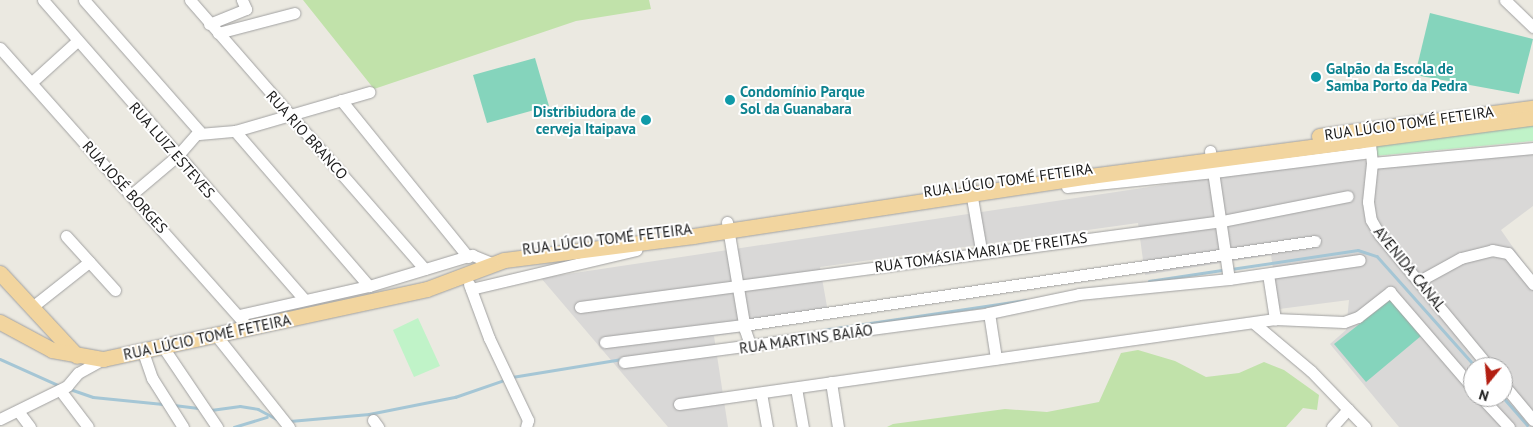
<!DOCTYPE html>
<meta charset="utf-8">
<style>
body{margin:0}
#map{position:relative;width:1533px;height:427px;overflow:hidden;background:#ebe9e1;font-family:"PT Sans",sans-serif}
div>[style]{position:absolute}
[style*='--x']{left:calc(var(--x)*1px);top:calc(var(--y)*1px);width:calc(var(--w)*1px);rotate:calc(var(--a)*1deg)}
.residential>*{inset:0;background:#d9d8d7}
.grass>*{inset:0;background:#c1e2aa}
.park>*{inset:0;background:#c0f3c8}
.pitch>*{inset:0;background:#85d4bc}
.stream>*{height:2.5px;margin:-1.25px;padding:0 1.25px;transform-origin:1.25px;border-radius:1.25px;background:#a5c6d5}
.roads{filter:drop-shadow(0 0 1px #a1a1a1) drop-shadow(0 0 1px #a1a1a1)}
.minor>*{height:11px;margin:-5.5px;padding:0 5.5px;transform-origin:5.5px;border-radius:5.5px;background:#fff}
.major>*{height:15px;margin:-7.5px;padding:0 7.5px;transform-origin:7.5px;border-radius:7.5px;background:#f2d59f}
.dots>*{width:14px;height:14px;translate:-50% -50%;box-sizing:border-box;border:2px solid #fff;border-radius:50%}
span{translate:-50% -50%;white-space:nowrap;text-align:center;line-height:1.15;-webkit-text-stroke:4px #fff;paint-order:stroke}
.culture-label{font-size:15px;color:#0d838f;font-weight:700}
.left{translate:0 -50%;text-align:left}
.right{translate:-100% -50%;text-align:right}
.street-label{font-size:15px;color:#1a1a1a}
.north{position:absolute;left:1463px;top:357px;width:50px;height:50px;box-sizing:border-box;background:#fff;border:1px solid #a3a3a3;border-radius:50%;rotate:197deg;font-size:14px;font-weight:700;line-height:20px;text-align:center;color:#1a1a1a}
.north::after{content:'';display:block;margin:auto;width:18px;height:22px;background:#b31f12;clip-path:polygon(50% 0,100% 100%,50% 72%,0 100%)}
</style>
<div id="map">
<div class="residential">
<div style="clip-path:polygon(evenodd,1533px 151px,1533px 206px,1501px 230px,1533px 276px,1533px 427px,1399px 427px,1330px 344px,1346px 330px,1349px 300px,1279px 309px,1271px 255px,1145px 275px,1138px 223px,820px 267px,829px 318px,714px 336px,728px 427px,668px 427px,541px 278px,1356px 156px,1379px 168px,1533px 151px,1473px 367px,1503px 367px,1503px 397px,1473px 397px,1473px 367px)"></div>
</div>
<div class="grass">
<div style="clip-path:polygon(303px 0,649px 0,651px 9px,576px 21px,374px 89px)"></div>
<div style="clip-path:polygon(1138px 350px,1175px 361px,1206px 377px,1239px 373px,1264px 362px,1284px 370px,1319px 395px,1317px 410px,1303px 408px,1286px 427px,887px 427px,893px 424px,1005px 409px,1047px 412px,1099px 402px,1121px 353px)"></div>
</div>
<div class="park">
<div style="clip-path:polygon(1533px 123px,1533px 141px,1375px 156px,1374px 142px)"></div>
<div style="clip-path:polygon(418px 318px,440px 366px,414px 377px,393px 330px)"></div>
</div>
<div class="pitch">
<div style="clip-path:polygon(1430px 13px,1533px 39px,1519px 94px,1415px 75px)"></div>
<div style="clip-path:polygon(535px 58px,549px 106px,487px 123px,473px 75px)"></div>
<div style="clip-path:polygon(1390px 300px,1421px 336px,1366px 382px,1334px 344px)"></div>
</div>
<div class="stream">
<div style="--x:1231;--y:269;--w:128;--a:-8.5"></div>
<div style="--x:1358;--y:250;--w:20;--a:18"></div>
<div style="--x:1377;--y:256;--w:149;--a:48.3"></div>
<div style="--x:1149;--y:281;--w:75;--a:-8.5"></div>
<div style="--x:823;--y:330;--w:204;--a:-8.4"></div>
<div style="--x:0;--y:359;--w:64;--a:24.1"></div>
<div style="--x:512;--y:377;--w:111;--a:-9.3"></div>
<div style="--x:70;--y:389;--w:24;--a:19"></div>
<div style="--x:93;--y:397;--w:70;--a:5.7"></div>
<div style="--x:1503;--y:397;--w:37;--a:49"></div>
<div style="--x:174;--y:405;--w:26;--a:7"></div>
<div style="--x:211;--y:410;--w:29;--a:-8"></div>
<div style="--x:240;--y:406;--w:18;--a:9"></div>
<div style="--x:258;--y:409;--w:24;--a:28"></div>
<div style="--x:290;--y:421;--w:79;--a:-5.1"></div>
<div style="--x:369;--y:414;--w:88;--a:-11.2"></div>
<div style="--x:455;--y:397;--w:52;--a:-19.1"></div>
<div style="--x:234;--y:427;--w:34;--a:-17"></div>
</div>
<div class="roads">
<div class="minor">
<div style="--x:43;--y:0;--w:397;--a:48.9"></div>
<div style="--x:84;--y:0;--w:174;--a:48.7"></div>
<div style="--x:199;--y:131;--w:33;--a:131"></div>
<div style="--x:177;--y:156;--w:59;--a:139.8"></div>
<div style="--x:190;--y:0;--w:357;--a:48.9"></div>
<div style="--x:1505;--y:0;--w:39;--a:44"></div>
<div style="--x:209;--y:24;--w:40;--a:-22"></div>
<div style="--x:246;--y:9;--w:10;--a:-114"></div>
<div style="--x:218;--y:33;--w:79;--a:-14.7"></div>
<div style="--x:0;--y:48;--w:373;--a:48.4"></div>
<div style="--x:32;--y:82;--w:61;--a:-42.3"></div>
<div style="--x:341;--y:100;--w:202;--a:51"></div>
<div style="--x:235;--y:131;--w:205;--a:49.2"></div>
<div style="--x:199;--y:134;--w:36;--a:-5"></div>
<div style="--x:235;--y:131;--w:140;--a:-16.2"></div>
<div style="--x:1370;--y:144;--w:19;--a:84"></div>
<div style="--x:1372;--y:163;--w:39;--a:96"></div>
<div style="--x:1368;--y:202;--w:18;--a:81"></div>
<div style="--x:1371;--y:220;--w:16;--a:60"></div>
<div style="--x:1379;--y:234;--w:173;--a:50.4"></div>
<div style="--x:1210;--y:151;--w:129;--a:81.6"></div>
<div style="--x:1372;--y:163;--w:162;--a:-5.3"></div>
<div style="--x:970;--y:186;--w:65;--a:80.2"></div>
<div style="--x:1067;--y:187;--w:148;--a:-5.8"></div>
<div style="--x:1214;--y:172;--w:158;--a:-7.3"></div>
<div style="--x:727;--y:222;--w:109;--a:80.5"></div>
<div style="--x:745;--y:330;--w:18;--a:71"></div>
<div style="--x:66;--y:236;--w:73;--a:47.8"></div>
<div style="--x:1268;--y:274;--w:46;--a:81.2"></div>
<div style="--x:1419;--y:281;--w:48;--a:-28.7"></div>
<div style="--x:1461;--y:258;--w:32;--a:-14"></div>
<div style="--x:1492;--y:250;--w:16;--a:11"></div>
<div style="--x:1508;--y:253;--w:40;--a:51"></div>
<div style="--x:469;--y:284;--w:58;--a:69.7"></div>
<div style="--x:489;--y:338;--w:91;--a:64.6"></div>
<div style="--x:528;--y:420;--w:7;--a:106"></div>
<div style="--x:471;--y:289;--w:170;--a:-13.3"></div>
<div style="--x:32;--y:307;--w:73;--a:-38.3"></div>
<div style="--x:580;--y:307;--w:648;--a:-7.63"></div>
<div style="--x:1222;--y:221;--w:128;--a:-11.2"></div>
<div style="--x:989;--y:313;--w:46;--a:81.2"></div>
<div style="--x:239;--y:315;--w:133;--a:-12.6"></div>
<div style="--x:369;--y:286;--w:108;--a:-16.8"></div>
<div style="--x:472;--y:255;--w:22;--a:22"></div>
<div style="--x:1255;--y:324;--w:73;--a:40"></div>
<div style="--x:1311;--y:371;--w:78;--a:46"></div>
<div style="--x:215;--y:334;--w:119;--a:51.5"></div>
<div style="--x:605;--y:342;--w:140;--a:-7"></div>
<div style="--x:744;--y:325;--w:577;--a:-8.37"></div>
<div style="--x:163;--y:347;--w:97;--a:56"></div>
<div style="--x:143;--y:352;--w:28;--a:71"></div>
<div style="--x:152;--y:378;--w:58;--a:57.7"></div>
<div style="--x:624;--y:362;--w:368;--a:-7.6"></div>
<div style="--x:989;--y:313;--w:92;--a:-11.9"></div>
<div style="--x:1079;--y:294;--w:151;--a:-5.7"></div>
<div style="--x:1229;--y:279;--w:132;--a:-8.3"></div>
<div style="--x:831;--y:382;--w:46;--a:81.2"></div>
<div style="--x:1503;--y:384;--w:47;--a:50.2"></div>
<div style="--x:796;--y:388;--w:40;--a:80"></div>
<div style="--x:60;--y:390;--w:46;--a:52.9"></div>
<div style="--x:761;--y:393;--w:35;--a:80"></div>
<div style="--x:1481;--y:397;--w:41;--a:47"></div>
<div style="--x:679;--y:404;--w:602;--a:-8.12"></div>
<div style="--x:1275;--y:319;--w:69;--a:2.5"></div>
<div style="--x:1344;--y:322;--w:15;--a:-20"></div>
<div style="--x:1358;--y:317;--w:41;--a:-38"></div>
<div style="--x:1390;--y:292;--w:127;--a:49.2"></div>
<div style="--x:18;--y:411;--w:20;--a:53"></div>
<div style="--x:0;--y:419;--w:75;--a:-26.2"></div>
<div style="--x:67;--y:386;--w:17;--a:-50"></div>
<div style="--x:78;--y:373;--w:29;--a:-29"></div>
<div style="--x:373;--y:420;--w:9;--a:54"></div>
<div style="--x:1332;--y:427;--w:24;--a:-48"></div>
</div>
<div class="major">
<div style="--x:1319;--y:136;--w:216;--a:-7.5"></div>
<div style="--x:0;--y:273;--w:113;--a:47.1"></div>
<div style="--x:0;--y:322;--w:59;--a:28.3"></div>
<div style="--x:52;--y:350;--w:52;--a:10"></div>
<div style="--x:103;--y:359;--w:331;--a:-12.2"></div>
<div style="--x:427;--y:289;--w:82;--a:-20.6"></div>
<div style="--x:504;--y:260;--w:191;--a:-7.2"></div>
<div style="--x:693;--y:236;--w:402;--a:-8.6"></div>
<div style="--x:1090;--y:176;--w:447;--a:-7.5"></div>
</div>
</div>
<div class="dots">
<div style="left:1316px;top:77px;background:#0f9aa8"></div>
<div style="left:730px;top:100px;background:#0f9aa8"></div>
<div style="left:646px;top:120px;background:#0f9aa8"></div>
</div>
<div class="culture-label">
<span class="left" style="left:1326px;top:77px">Galpão da Escola de<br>Samba Porto da Pedra</span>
<span class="left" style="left:740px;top:100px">Condomínio Parque<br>Sol da Guanabara</span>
<span class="right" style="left:636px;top:120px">Distribiudora de<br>cerveja Itaipava</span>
</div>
<div class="street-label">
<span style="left:1409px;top:123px;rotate:-8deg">RUA LÚCIO TOMÉ FETEIRA</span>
<span style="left:307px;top:135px;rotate:48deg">RUA RIO BRANCO</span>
<span style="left:172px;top:150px;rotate:49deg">RUA LUIZ ESTEVES</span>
<span style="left:1008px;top:180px;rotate:-8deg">RUA LÚCIO TOMÉ FETEIRA</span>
<span style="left:125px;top:187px;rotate:48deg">RUA JOSÉ BORGES</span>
<span style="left:607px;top:239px;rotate:-7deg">RUA LÚCIO TOMÉ FETEIRA</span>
<span style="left:981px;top:252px;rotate:-8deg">RUA TOMÁSIA MARIA DE FREITAS</span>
<span style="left:1410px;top:269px;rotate:51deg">AVENIDA CANAL</span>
<span style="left:207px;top:337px;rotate:-12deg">RUA LÚCIO TOMÉ FETEIRA</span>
<span style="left:806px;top:339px;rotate:-8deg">RUA MARTINS BAIÃO</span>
</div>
<div class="north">N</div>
</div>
